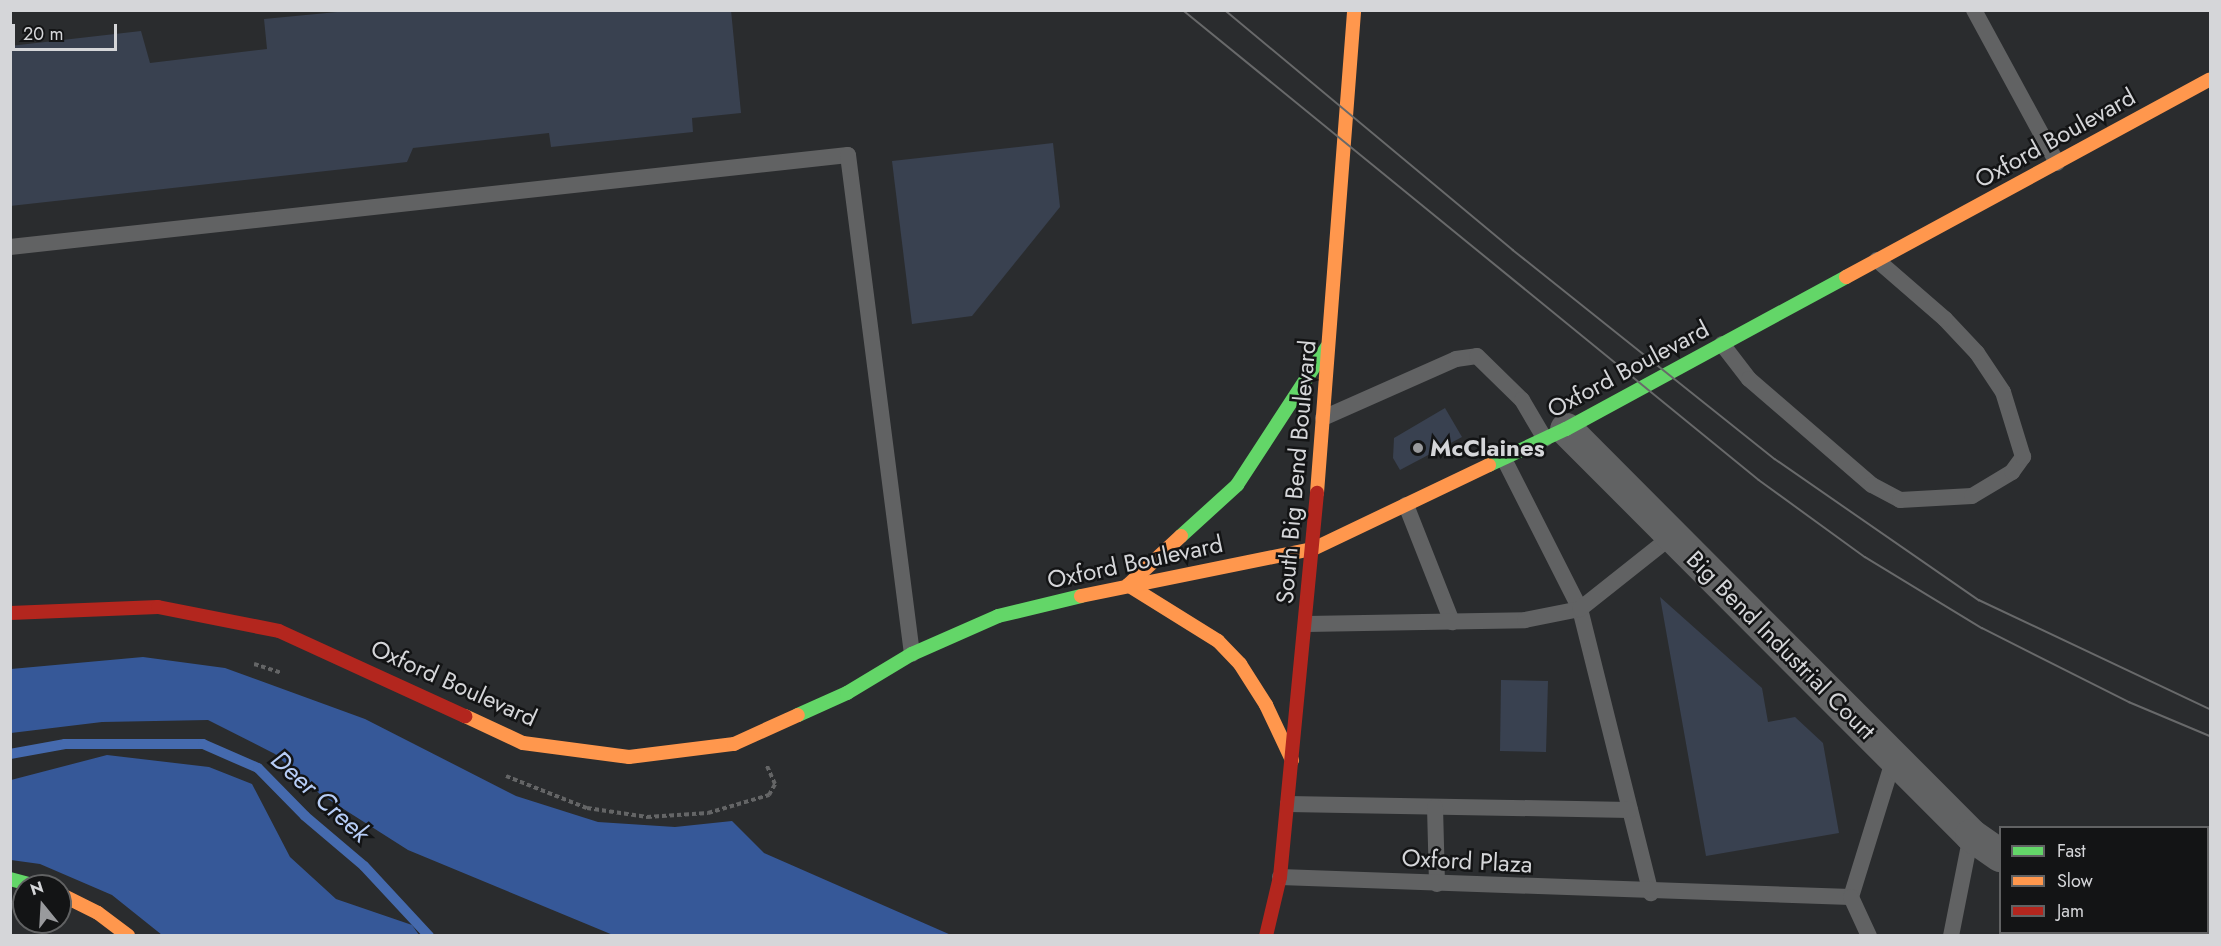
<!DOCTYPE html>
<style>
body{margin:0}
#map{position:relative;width:2221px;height:946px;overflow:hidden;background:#2a2c2e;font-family:Jost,sans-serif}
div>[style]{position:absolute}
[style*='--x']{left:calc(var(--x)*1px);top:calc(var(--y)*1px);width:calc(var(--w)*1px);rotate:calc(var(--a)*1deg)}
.forest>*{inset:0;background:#365898}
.stream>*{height:10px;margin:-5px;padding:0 5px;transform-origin:5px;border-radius:5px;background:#456aae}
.building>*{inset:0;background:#394150}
.path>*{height:4px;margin-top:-2px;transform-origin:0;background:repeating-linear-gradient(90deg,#646566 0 4.5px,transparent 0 7.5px)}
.lane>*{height:16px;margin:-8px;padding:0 8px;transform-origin:8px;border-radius:8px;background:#616263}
.street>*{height:33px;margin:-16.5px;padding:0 16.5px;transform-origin:16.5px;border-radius:16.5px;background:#616263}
.fast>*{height:14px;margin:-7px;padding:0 7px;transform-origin:7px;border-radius:7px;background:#63d668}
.slow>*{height:14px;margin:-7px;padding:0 7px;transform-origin:7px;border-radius:7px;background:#ff974d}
.jam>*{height:14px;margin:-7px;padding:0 7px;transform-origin:7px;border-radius:7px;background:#b3261e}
.tram>*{height:1.5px;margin:-0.75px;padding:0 0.75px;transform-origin:0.75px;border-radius:0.75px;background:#68696a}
.dots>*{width:16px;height:16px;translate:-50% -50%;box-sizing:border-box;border:3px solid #131415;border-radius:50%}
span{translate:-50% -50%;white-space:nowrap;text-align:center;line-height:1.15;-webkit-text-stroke:5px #131415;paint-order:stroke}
.street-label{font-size:24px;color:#d5d6d9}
.poi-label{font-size:24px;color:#d5d6d9;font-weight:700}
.left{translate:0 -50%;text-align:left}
.water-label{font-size:26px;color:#b7cdf6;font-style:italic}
.frame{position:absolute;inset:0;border:12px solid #d5d6d9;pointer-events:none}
.legend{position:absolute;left:1999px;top:826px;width:210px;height:108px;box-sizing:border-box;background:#131415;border:2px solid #616263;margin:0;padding:8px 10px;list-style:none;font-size:18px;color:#d5d6d9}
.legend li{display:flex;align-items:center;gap:12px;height:30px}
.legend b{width:30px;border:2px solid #616263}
.north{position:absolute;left:12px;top:874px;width:60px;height:60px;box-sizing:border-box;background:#131415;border:2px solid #616263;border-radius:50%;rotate:342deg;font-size:16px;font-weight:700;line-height:24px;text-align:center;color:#d5d6d9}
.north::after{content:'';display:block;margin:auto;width:21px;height:27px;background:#999a9d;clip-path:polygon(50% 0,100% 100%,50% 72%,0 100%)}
.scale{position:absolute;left:12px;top:24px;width:105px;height:27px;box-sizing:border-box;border:3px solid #d5d6d9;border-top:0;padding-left:8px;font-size:18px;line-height:21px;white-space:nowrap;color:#d5d6d9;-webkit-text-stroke:4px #131415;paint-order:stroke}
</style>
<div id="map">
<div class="forest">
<div style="clip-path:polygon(143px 657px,225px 668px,365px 719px,516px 796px,598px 822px,675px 827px,732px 821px,764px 853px,951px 935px,613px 935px,408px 850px,320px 794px,275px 754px,208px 720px,102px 722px,11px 733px,11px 669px)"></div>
<div style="clip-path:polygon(107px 755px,209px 767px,252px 784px,290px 857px,336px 899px,412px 925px,419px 935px,162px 935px,112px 895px,40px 864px,11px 860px,11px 780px)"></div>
</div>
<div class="stream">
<div style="--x:10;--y:754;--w:56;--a:-10.3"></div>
<div style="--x:65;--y:744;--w:138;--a:0"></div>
<div style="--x:203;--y:744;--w:60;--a:23.6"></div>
<div style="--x:258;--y:768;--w:67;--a:45.6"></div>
<div style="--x:305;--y:816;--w:77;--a:40.3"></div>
<div style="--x:364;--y:866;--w:96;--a:47.1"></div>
</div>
<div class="building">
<div style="clip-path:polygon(358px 10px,731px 10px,741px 113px,692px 118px,693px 132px,551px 147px,549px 133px,413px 148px,407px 162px,10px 206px,10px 46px,141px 31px,150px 63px,267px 49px,264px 19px)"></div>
<div style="clip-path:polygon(1053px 143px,1060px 207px,972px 316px,912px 324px,892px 161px)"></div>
<div style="clip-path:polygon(1445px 408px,1462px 437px,1400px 470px,1393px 458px,1394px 438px)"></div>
<div style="clip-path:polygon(1660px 597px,1762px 688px,1768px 722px,1795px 717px,1823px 743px,1839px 833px,1706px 856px)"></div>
<div style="clip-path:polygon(1501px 680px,1548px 681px,1546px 752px,1500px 751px)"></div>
</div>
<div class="path">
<div style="--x:254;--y:664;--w:28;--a:18"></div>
<div style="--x:506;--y:776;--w:87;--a:21.6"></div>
<div style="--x:587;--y:808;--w:61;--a:8.5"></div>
<div style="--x:647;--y:817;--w:61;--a:-3.8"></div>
<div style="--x:708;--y:813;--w:64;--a:-16.4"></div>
<div style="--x:769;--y:795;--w:13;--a:-61"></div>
<div style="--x:775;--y:784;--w:20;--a:-114"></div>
</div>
<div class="lane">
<div style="--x:1974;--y:10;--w:174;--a:61.5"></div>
<div style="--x:10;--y:247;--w:843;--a:-6.27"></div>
<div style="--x:848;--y:155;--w:503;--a:82.69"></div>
<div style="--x:1722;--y:344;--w:44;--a:52.4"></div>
<div style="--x:1749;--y:379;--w:162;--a:40.8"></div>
<div style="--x:1872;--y:485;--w:32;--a:28"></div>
<div style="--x:1900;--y:500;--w:72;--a:-3.2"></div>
<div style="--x:1972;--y:496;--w:47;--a:-31"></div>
<div style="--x:2012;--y:472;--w:19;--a:-54"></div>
<div style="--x:2023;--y:457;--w:68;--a:-107.1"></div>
<div style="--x:2003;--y:392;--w:47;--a:-123.7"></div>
<div style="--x:1977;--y:353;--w:47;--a:-133.3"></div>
<div style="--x:1945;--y:319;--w:90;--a:-139.1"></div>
<div style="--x:1323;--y:418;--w:145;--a:-23.9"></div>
<div style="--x:1456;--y:359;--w:21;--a:-8"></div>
<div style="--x:1477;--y:356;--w:63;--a:44.4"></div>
<div style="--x:1522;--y:400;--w:45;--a:59.5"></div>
<div style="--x:1504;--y:459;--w:168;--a:63.1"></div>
<div style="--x:1580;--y:609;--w:293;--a:76"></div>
<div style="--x:1406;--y:505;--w:126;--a:68.5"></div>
<div style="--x:1306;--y:624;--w:219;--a:-1"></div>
<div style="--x:1525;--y:620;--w:56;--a:-11.3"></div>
<div style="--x:1580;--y:609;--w:117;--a:-38.4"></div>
<div style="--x:1288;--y:804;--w:342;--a:1"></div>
<div style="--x:1435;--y:807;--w:77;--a:88.5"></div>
<div style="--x:1280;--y:877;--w:571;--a:2.01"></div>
<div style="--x:1851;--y:897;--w:145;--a:-72.8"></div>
<div style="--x:1851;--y:897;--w:43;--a:65.2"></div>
<div style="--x:1951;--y:936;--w:103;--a:-78.8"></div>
<div style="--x:2104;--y:936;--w:4;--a:-76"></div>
</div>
<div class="street">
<div style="--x:1566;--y:429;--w:573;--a:45.07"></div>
<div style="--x:1971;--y:835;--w:35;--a:35"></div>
<div style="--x:2177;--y:932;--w:14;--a:17"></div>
</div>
<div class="fast">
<div style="--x:1489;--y:465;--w:85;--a:-25.1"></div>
<div style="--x:1566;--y:429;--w:319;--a:-28.5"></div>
<div style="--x:1181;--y:536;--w:76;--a:-42.3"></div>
<div style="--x:1237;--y:485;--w:165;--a:-56.9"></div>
<div style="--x:798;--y:715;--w:54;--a:-24.2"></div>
<div style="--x:847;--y:693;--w:76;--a:-31"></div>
<div style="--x:912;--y:654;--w:94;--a:-23.8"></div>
<div style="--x:998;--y:616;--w:85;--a:-13.5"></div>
<div style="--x:10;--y:879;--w:27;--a:15"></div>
</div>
<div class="slow">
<div style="--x:1846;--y:277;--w:414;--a:-28.5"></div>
<div style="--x:1317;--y:493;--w:484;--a:-85.6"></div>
<div style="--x:1181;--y:536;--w:72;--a:137.2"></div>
<div style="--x:1128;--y:585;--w:106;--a:31.9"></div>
<div style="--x:1218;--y:641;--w:32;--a:46"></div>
<div style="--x:1240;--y:664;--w:49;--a:57.6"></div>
<div style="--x:1266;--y:705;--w:61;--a:64.7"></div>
<div style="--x:1081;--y:596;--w:237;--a:-11.5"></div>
<div style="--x:1313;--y:549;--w:195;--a:-25.5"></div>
<div style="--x:465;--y:716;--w:64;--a:25"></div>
<div style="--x:523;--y:743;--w:107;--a:7.5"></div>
<div style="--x:629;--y:757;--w:106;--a:-7.1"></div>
<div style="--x:734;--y:744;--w:70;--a:-24.4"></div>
<div style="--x:60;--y:894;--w:42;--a:26.6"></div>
<div style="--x:98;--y:913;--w:38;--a:37"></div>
</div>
<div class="jam">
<div style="--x:10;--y:613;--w:148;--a:-2.3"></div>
<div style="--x:158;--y:607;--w:123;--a:11.2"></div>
<div style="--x:279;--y:631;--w:205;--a:24.6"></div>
<div style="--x:1266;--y:936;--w:61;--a:-76.7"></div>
<div style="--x:1280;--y:877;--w:386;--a:-84.5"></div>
</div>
<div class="tram">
<div style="--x:1183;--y:10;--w:743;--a:39.21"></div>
<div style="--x:1759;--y:480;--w:131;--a:36"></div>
<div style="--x:1865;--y:557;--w:137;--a:31.3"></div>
<div style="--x:1982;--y:628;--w:165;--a:26.7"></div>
<div style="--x:2129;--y:702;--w:88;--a:22.8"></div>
<div style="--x:1225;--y:10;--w:375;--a:39.8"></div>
<div style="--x:1513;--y:250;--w:335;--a:38.6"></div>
<div style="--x:1775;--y:459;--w:248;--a:34.7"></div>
<div style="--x:1979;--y:600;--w:255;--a:25.3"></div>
</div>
<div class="dots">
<div style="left:1418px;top:448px;background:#999a9d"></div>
</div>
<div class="street-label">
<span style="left:2055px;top:138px;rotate:-29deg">Oxford Boulevard</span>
<span style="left:1628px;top:369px;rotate:-28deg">Oxford Boulevard</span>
<span style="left:1296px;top:472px;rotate:-85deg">South Big Bend Boulevard</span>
<span style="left:1135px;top:562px;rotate:-12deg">Oxford Boulevard</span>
<span style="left:1781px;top:645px;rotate:45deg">Big Bend Industrial Court</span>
<span style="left:454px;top:683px;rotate:24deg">Oxford Boulevard</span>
<span style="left:1467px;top:861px;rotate:3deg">Oxford Plaza</span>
</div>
<div class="poi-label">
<span class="left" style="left:1430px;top:448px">McClaines</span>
</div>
<div class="water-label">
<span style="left:320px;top:797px;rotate:42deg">Deer Creek</span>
</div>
<div class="frame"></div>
<ul class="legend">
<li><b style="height:8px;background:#63d668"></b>Fast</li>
<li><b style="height:8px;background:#ff974d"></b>Slow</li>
<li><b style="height:8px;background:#b3261e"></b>Jam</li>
</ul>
<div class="north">N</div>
<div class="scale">20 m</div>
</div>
